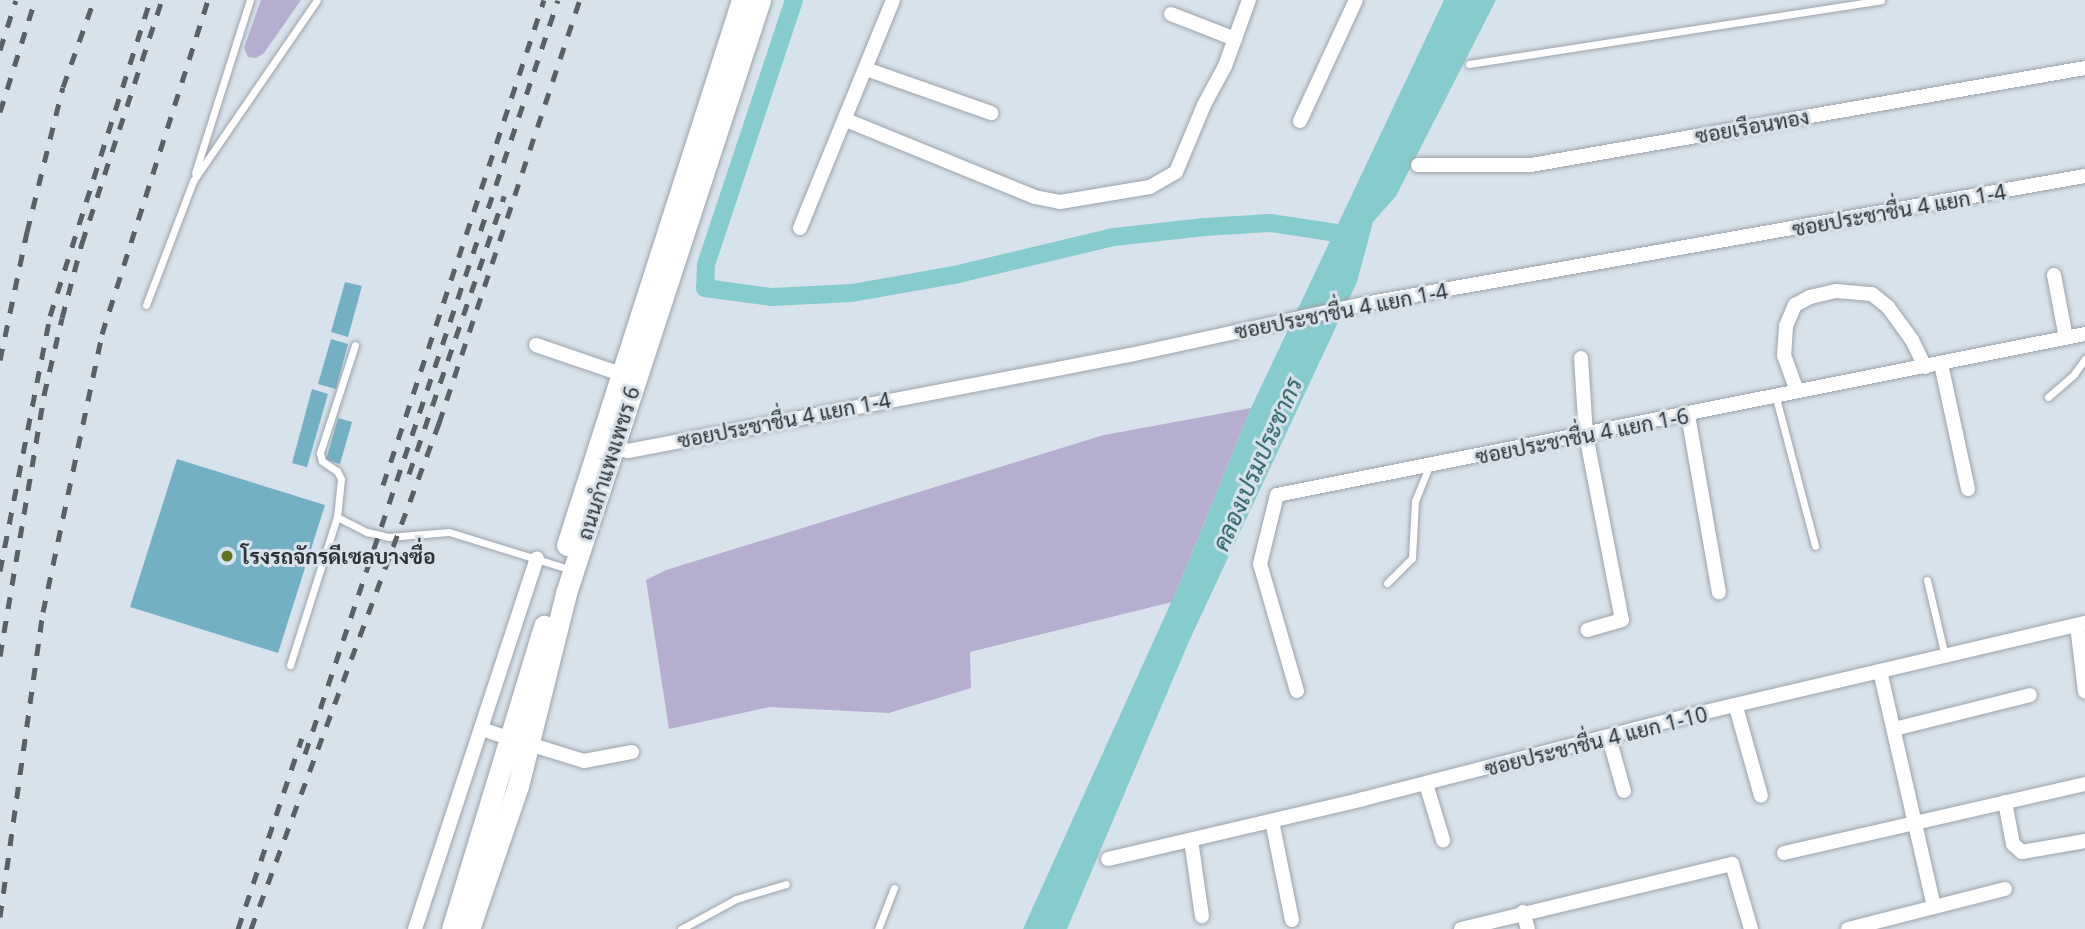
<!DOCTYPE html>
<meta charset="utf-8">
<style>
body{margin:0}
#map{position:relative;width:2085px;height:929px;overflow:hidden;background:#d8e2eb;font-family:"Noto Sans",Sarabun,sans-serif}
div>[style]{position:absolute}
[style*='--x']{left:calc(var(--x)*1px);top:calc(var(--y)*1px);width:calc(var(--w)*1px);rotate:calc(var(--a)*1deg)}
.green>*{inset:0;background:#b5aece}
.water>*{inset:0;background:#87cccc}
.canal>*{height:18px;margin:-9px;padding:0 9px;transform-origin:9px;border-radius:9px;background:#87cccc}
.building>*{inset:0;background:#73b0c4}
.roads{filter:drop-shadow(0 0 2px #9aa3ac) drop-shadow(0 0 2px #9aa3ac)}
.lane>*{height:7px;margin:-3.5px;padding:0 3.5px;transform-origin:3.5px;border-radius:3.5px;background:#fff}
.street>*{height:14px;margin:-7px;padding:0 7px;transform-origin:7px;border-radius:7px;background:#fff}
.secondary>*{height:21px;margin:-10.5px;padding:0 10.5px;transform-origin:10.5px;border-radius:10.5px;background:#fff}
.rail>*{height:5px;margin-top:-2.5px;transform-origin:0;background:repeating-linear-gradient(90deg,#5a6065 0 12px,transparent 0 24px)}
.dots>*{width:19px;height:19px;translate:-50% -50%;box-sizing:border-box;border:4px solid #d8e2eb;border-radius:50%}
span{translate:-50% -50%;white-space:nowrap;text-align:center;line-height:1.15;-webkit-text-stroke:6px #d8e2eb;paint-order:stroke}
.street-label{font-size:21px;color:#2f3337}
.poi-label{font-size:21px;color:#2f3337;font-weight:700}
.left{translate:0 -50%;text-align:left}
.water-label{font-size:23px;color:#225c5c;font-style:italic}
</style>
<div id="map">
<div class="green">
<div style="clip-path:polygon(261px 0,301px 0,264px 53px,256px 58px,248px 57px,244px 48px)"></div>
<div style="clip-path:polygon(1251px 408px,1172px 602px,970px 652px,971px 688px,889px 713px,770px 707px,669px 729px,646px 580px,666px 570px,1104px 435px)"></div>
</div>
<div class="water">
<div style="clip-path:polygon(1444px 0,1496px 0,1396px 196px,1373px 222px,1357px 282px,1190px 639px,1067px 929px,1023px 929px,1179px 585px,1251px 408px)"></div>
</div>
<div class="canal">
<div style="--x:794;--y:0;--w:279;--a:108.4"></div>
<div style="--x:706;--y:265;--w:23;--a:92"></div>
<div style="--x:705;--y:288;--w:68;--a:7.7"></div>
<div style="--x:772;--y:297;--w:80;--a:-2.9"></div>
<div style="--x:852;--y:293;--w:104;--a:-10"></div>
<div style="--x:954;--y:275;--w:164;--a:-13.4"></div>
<div style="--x:1114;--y:237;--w:91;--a:-6.3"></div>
<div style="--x:1204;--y:227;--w:66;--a:-3.5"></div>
<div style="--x:1270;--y:223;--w:88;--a:8.5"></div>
</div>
<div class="building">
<div style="clip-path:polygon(345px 282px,362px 286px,348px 337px,331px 332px)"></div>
<div style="clip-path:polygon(331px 339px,348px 344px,336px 389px,318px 384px)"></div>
<div style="clip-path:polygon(312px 389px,328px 394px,307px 467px,292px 463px)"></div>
<div style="clip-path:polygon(338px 418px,352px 422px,340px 464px,326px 460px)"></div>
<div style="clip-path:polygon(177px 459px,325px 505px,278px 653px,130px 607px)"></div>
</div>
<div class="roads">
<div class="lane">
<div style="--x:1469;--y:64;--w:417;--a:-8.8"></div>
<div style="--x:195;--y:173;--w:182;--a:-72.4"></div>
<div style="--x:146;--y:305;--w:133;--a:-69.2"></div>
<div style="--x:193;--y:181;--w:219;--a:-55.6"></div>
<div style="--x:355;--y:345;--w:114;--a:108"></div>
<div style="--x:320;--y:453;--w:8;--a:76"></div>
<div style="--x:322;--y:461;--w:18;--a:34"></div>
<div style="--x:337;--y:471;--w:9;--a:63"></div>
<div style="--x:341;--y:479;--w:38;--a:96"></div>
<div style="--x:337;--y:517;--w:34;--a:27"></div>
<div style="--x:367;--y:532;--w:22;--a:13"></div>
<div style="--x:388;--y:537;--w:61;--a:-4.7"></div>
<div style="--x:449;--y:532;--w:118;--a:17.2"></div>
<div style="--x:2048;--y:397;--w:35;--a:-41"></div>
<div style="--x:2074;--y:374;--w:19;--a:-54"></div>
<div style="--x:1776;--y:398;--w:153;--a:75.2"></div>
<div style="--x:1927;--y:580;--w:78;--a:76.7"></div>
<div style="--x:1387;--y:583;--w:35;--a:-45"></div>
<div style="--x:1412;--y:558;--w:57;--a:-87"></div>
<div style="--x:1415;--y:501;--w:38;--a:-68"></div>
<div style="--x:290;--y:665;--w:155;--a:-72.4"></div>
<div style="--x:681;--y:929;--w:63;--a:-28.6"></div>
<div style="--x:736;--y:899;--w:52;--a:-16.7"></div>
<div style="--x:878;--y:929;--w:44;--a:-68.7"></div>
</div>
<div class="street">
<div style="--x:1171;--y:14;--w:69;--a:21.3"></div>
<div style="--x:866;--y:69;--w:133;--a:19.4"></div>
<div style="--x:846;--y:120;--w:204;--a:22.2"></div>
<div style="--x:1035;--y:197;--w:25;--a:11"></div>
<div style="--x:1060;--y:202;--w:91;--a:-9.5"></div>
<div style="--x:1150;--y:187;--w:30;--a:-30"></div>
<div style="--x:1176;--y:172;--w:73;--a:-67.3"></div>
<div style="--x:1204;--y:105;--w:44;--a:-61.7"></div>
<div style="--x:1225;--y:66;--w:70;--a:-70"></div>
<div style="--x:1300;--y:121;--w:133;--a:-65.2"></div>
<div style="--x:1418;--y:165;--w:113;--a:0"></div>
<div style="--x:1531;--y:165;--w:562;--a:-9.93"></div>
<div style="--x:800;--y:228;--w:246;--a:-67.8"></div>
<div style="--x:2054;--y:275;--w:64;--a:79.2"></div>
<div style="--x:536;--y:345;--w:90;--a:18.8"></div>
<div style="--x:1581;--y:358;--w:77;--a:86.3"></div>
<div style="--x:1586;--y:435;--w:188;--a:79"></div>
<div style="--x:1622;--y:620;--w:36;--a:164"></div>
<div style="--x:1941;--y:364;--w:128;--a:77.8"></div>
<div style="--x:1797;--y:391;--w:37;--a:-110"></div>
<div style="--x:1784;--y:356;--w:30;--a:-86"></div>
<div style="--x:1786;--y:326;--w:23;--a:-67"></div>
<div style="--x:1795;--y:305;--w:17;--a:-28"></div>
<div style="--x:1810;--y:297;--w:27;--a:-13"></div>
<div style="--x:1836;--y:291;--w:36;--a:5"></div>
<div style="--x:1872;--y:294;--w:21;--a:39"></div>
<div style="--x:1888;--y:307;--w:41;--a:54"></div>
<div style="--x:1912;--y:340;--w:30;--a:64"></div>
<div style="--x:1688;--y:415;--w:180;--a:80.1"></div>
<div style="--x:607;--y:445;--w:22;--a:16"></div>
<div style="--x:628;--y:451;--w:511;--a:-10.83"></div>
<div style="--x:1130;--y:355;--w:239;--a:-12.3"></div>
<div style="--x:1364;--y:304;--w:732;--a:-10.07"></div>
<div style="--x:2077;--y:625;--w:67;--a:83.2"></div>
<div style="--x:1880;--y:671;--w:241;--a:77.1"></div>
<div style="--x:1297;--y:691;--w:132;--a:-106.2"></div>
<div style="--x:1260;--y:564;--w:71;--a:-76.2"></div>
<div style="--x:1277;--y:495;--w:824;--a:-11.27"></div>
<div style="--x:1736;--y:707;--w:92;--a:74.3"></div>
<div style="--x:482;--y:729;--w:31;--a:19"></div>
<div style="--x:1894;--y:729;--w:140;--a:-14"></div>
<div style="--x:1609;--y:738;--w:55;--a:74.2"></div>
<div style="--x:529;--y:744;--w:58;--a:17.2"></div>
<div style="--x:584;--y:761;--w:49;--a:-10.6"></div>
<div style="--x:1426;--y:784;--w:59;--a:73.1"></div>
<div style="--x:2005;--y:802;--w:43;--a:79.2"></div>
<div style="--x:2013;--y:844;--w:12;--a:42"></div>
<div style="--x:2022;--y:852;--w:64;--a:-9.9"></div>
<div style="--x:1272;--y:821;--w:101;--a:78.6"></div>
<div style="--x:1191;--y:840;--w:77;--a:81.8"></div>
<div style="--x:1784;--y:853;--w:309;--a:-12.9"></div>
<div style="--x:1108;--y:859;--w:262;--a:-13.2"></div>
<div style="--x:1363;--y:799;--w:318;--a:-14.4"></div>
<div style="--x:1671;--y:720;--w:425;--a:-13.2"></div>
<div style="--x:1523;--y:912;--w:18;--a:74"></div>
<div style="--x:415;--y:929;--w:390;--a:-71.8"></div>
<div style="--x:1461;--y:929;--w:279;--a:-13.5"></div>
<div style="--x:1732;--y:864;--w:68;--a:73.7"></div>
<div style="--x:1848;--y:929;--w:162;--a:-14.3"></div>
</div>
<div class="secondary">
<div style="--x:567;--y:545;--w:572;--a:-72.2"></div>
<div style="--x:452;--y:929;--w:317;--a:-73.1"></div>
<div style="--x:469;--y:929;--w:151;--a:-71.1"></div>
<div style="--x:518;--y:786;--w:199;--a:-76"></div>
<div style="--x:566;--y:593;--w:624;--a:-71.88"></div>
</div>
</div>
<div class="rail">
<div style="--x:0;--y:50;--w:52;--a:-72.3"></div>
<div style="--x:0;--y:112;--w:117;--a:-72.6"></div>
<div style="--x:0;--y:360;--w:131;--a:-78.1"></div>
<div style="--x:27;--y:232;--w:149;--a:-76.1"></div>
<div style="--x:63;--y:87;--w:92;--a:-70.4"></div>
<div style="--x:409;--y:474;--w:294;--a:-71.1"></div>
<div style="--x:383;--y:485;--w:511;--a:-71.64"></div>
<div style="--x:0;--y:571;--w:260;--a:-78.9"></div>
<div style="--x:50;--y:316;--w:331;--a:-72.4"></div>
<div style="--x:0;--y:656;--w:265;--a:-80.4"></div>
<div style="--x:44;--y:395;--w:79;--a:-76.8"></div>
<div style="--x:62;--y:318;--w:78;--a:-75.1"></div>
<div style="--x:82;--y:243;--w:256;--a:-71.8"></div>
<div style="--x:305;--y:754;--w:795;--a:-71.45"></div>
<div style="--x:0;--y:917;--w:308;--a:-82"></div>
<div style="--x:43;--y:612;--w:284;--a:-78"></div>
<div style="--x:102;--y:334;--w:350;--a:-72.4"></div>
<div style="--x:238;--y:929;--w:201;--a:-71.5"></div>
<div style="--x:251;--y:929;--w:540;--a:-69.62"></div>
<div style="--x:439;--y:423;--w:446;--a:-71.6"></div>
</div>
<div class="dots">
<div style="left:227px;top:556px;background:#617423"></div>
</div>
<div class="street-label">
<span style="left:1752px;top:126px;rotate:-10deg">ซอยเรือนทอง</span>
<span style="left:1899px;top:210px;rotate:-10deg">ซอยประชาชื่น 4 แยก 1-4</span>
<span style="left:1341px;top:311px;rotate:-11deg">ซอยประชาชื่น 4 แยก 1-4</span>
<span style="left:784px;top:420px;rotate:-11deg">ซอยประชาชื่น 4 แยก 1-4</span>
<span style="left:1582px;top:436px;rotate:-11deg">ซอยประชาชื่น 4 แยก 1-6</span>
<span style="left:608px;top:463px;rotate:-72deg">ถนนกำแพงเพชร 6</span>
<span style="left:1596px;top:741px;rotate:-14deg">ซอยประชาชื่น 4 แยก 1-10</span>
</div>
<div class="poi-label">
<span class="left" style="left:241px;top:556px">โรงรถจักรดีเซลบางซื่อ</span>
</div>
<div class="water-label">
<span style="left:1257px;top:464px;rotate:-66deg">คลองเปรมประชากร</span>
</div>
</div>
